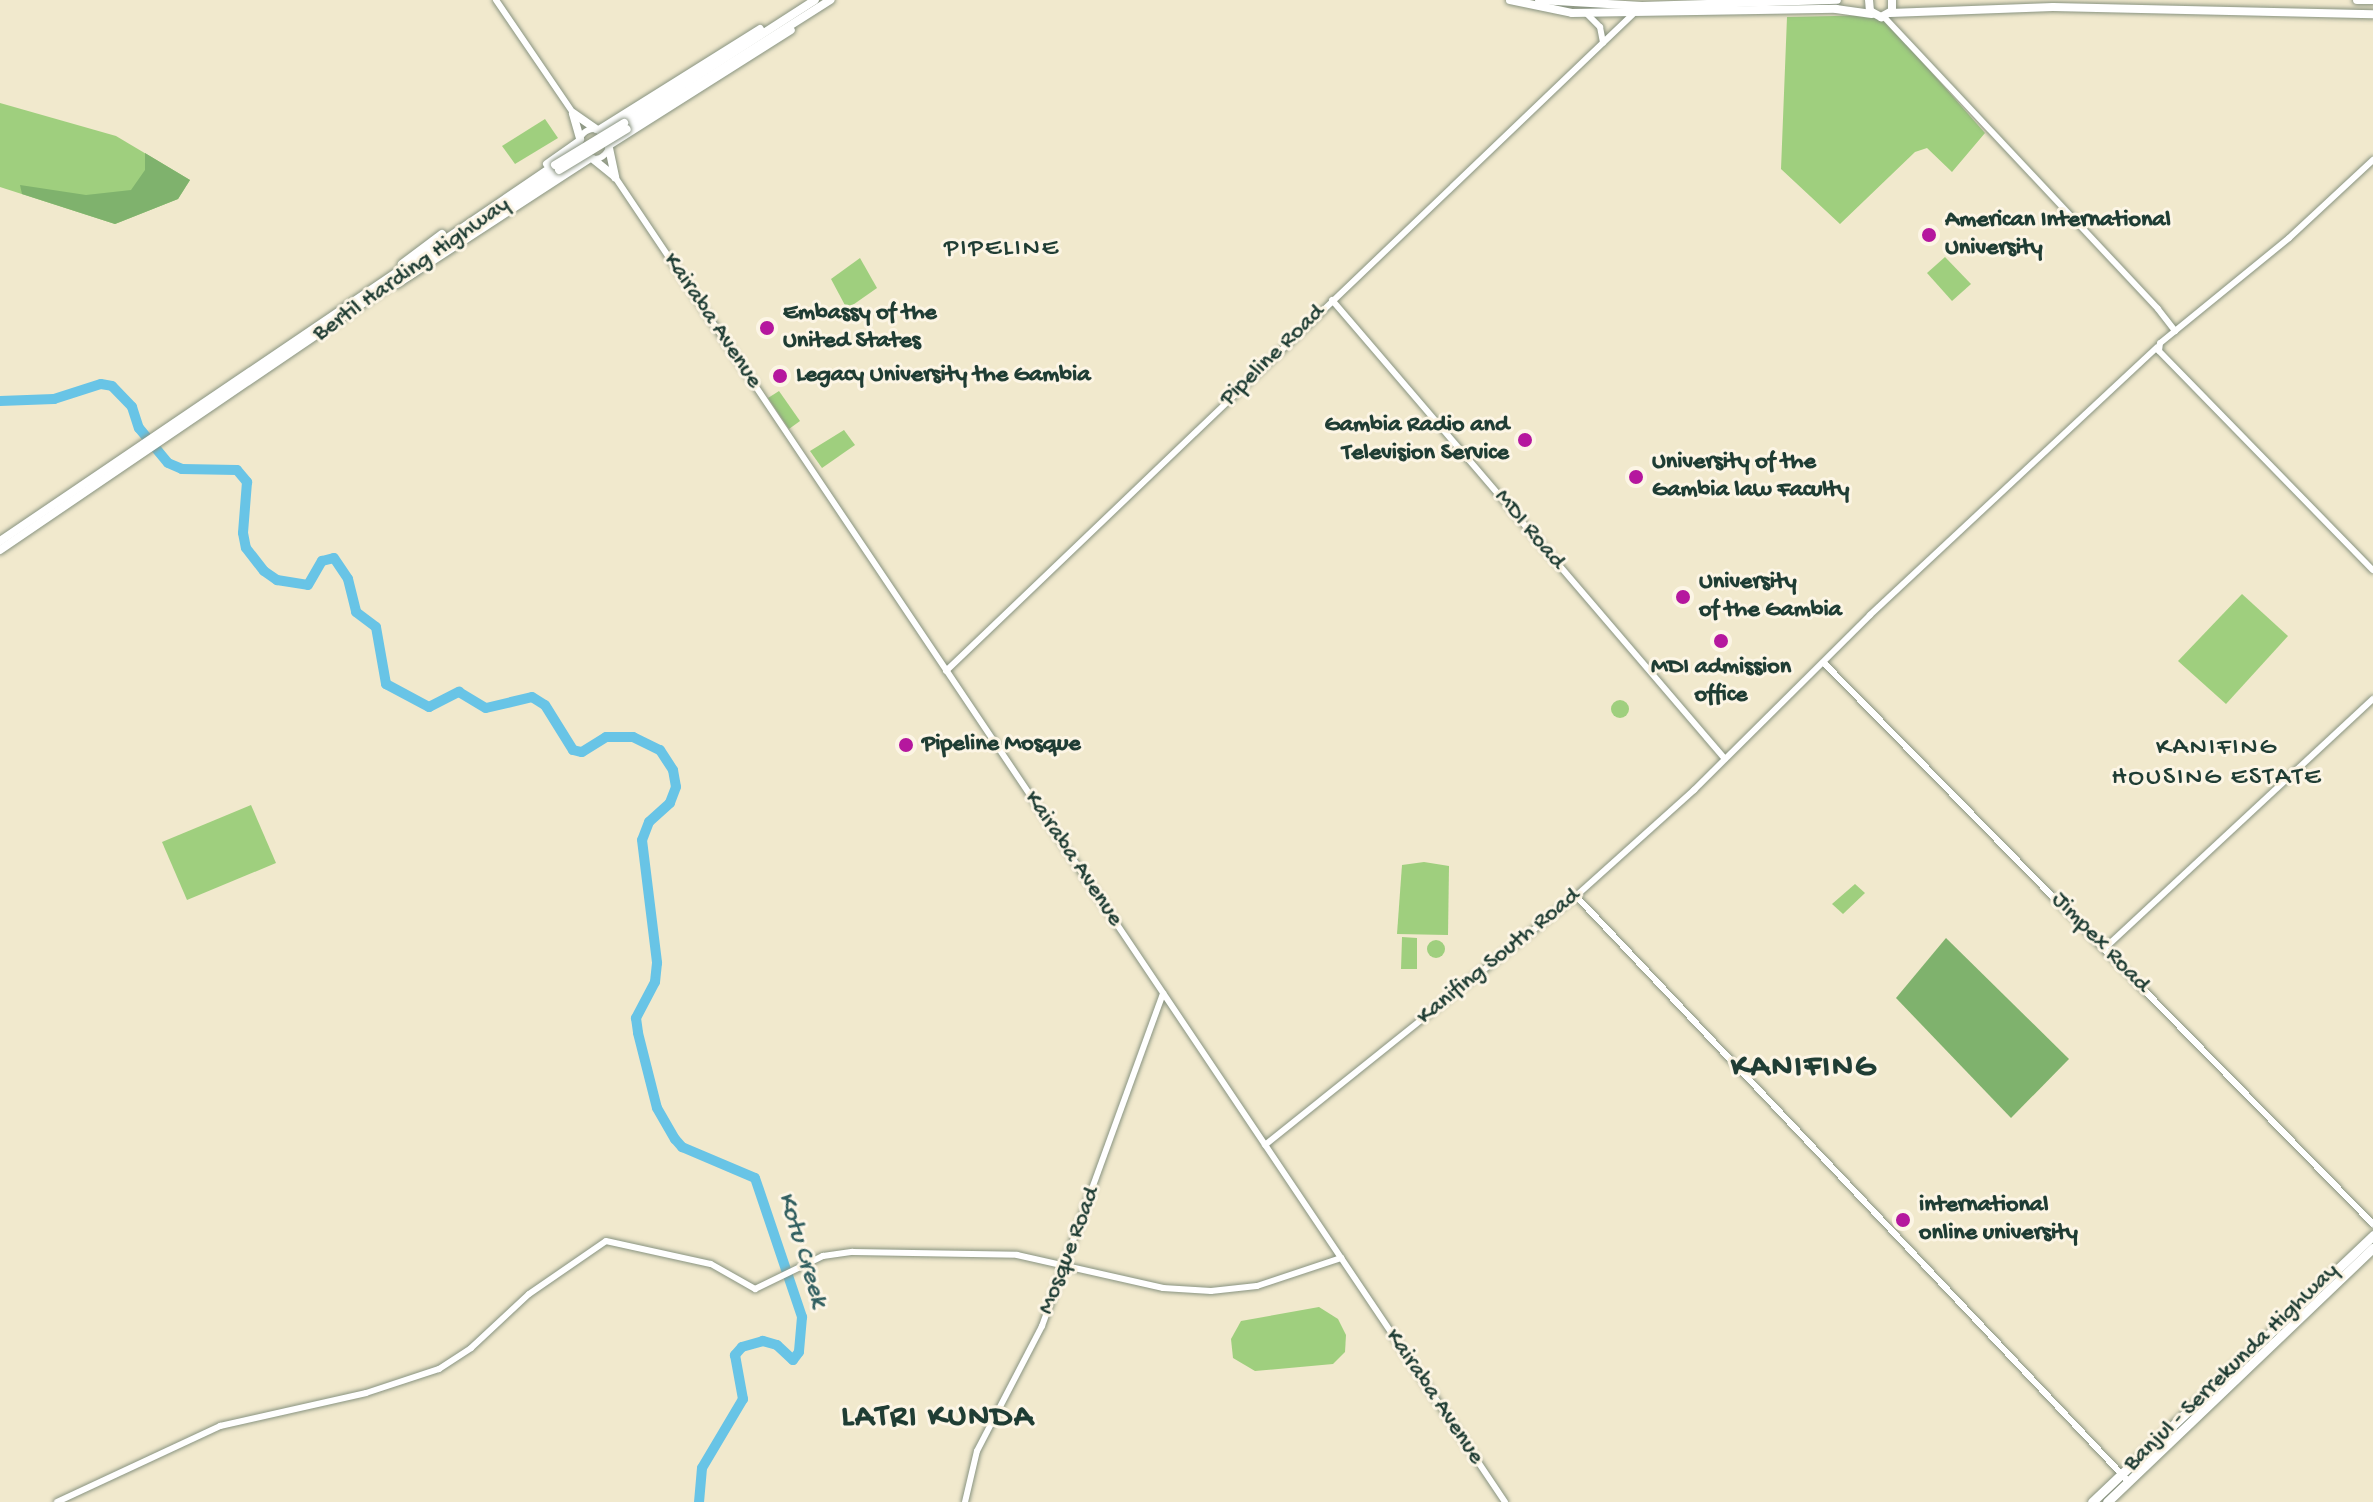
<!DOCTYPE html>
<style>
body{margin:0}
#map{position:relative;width:2373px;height:1502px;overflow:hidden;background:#f1e9cd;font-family:"Gochi Hand",sans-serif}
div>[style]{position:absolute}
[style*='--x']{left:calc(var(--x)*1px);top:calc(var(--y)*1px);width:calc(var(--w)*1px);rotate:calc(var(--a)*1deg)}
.green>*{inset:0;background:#9fcf7e}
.round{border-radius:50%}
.forest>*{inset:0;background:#7fb26d}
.river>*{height:10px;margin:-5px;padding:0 5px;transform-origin:5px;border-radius:5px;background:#68c4e6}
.roads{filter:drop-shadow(0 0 2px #889380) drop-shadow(0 0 2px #889380)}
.minor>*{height:6px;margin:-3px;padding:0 3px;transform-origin:3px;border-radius:3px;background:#fff}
.minor>.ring{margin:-3px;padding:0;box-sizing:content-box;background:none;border:6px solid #fff;border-radius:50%}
.major>*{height:8px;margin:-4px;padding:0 4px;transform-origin:4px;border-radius:4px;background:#fff}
.highway>*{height:9px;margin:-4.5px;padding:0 4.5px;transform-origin:4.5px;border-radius:4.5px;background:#fff}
.bridges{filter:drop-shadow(0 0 2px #889380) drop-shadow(0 0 2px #889380)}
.major-bridge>*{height:8px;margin:-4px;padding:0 4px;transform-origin:4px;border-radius:4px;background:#fff}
.dots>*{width:22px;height:22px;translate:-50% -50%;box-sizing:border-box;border:4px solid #fcf5e5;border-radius:50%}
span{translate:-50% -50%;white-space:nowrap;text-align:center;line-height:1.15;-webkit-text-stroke:6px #fcf5e5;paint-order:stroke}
.poi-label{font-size:24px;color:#1f3d34;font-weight:700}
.left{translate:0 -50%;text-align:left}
.right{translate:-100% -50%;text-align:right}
.street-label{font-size:24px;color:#1f3d34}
.neighbourhood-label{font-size:26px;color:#1f3d34;letter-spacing:2px}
.water-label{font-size:26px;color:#315f60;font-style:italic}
.district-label{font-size:32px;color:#1f3d34;font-weight:700;letter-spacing:2px}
</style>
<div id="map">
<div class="green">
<div style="clip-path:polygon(1881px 15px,1985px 133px,1952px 172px,1927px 148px,1915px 152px,1840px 224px,1781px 169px,1787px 17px)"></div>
<div style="clip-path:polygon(0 103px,116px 136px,190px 180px,178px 199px,115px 224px,0 187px)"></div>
<div style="clip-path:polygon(545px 119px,558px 138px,515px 164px,502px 146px)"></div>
<div style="clip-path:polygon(1945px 257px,1971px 284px,1952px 301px,1927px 273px)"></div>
<div style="clip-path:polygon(860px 258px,877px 288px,847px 309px,831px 279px)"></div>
<div style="clip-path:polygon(779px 391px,800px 421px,789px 429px,768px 398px)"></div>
<div style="clip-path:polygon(844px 430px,855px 445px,822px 468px,810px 451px)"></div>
<div style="clip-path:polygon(2242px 594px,2288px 636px,2226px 704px,2178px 661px)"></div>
<div class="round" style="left:1611px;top:700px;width:18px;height:18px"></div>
<div style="clip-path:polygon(251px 805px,276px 863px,187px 900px,162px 842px)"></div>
<div style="clip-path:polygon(1424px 862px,1449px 866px,1448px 935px,1397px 934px,1402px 865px)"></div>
<div style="clip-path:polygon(1855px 884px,1865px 893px,1843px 914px,1832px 904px)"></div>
<div style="clip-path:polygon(1402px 937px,1417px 938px,1417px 969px,1401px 969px)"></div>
<div class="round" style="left:1427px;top:940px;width:18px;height:18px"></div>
<div style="clip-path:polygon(1319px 1307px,1338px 1319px,1346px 1335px,1345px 1352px,1333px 1364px,1255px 1371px,1233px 1358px,1231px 1339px,1241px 1321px)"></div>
</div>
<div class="forest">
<div style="clip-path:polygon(145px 153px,190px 180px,178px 199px,115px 224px,22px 194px,20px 185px,86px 195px,131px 190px,145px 170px)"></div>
<div style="clip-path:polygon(1946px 938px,2069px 1059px,2011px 1118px,1896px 998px)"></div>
</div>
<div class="river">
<div style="--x:0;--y:401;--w:54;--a:-2.1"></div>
<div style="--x:54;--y:399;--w:49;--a:-17.7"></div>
<div style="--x:101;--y:384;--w:11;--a:10"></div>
<div style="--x:112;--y:386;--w:29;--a:46"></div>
<div style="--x:132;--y:407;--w:22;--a:72"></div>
<div style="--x:139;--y:428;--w:45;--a:50.4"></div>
<div style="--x:168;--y:463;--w:15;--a:23"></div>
<div style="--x:182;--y:469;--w:55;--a:1"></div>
<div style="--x:237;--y:470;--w:16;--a:50"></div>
<div style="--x:247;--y:482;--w:51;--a:94.5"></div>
<div style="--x:243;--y:533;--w:15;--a:79"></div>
<div style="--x:246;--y:548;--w:29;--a:52"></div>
<div style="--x:264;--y:571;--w:16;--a:35"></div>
<div style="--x:277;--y:580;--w:31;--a:9"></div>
<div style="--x:308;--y:585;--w:28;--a:-60"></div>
<div style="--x:322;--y:561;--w:12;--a:-14"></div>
<div style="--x:334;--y:558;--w:25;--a:56"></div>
<div style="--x:348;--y:579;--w:34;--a:76"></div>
<div style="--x:356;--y:612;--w:25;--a:37"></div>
<div style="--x:376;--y:627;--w:58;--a:80"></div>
<div style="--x:386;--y:684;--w:49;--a:28.1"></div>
<div style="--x:429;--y:707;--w:34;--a:-27"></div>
<div style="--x:459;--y:692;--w:31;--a:31"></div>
<div style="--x:486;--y:708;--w:47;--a:-13.4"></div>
<div style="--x:532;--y:697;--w:15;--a:32"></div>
<div style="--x:545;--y:705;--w:53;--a:58.1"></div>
<div style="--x:573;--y:750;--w:9;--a:13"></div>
<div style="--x:582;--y:752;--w:28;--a:-32"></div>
<div style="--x:606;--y:737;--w:27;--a:0"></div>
<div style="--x:633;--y:737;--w:30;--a:26"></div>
<div style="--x:660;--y:750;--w:24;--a:57"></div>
<div style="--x:673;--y:770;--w:17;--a:80"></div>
<div style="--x:676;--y:787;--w:17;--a:111"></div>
<div style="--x:670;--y:803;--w:28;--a:138"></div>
<div style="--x:649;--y:822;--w:19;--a:111"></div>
<div style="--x:642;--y:840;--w:124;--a:83"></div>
<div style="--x:657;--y:963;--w:19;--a:96"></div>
<div style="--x:655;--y:982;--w:41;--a:117.8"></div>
<div style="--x:636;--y:1018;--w:15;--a:82"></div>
<div style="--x:638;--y:1033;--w:77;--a:75.8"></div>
<div style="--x:657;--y:1108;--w:36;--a:60"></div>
<div style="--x:675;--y:1139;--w:11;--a:49"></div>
<div style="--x:682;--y:1147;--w:79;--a:23"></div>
<div style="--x:755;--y:1178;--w:147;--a:71.3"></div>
<div style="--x:802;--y:1317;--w:35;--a:95"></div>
<div style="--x:799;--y:1352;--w:10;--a:127"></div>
<div style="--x:793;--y:1360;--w:22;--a:-137"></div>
<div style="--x:777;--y:1345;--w:15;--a:-164"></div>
<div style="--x:763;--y:1341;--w:22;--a:164"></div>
<div style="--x:742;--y:1347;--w:11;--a:131"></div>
<div style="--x:735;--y:1355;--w:45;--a:79.7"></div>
<div style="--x:743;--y:1399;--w:80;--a:120.7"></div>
<div style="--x:702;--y:1468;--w:34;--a:95"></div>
</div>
<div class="roads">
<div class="minor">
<div style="--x:496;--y:0;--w:137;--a:55.7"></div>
<div style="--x:1586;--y:13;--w:20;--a:45"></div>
<div style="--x:1600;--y:27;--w:16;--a:79"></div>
<div style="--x:1884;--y:17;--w:400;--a:46.8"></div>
<div style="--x:2158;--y:309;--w:28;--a:52"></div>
<div style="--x:2175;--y:331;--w:19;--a:141"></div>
<div style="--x:2160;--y:343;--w:8;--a:97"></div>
<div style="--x:2159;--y:351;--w:306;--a:45.7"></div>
<div class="ring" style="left:579px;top:129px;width:24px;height:24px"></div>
<div style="--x:615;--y:177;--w:1596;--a:56.11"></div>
<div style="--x:1332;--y:300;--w:604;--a:49.43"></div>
<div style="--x:2175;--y:331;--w:147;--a:-39.2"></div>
<div style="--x:2289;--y:238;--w:115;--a:-42.9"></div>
<div style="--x:1825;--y:664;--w:784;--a:45.62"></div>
<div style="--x:946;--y:671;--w:951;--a:-43.72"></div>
<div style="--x:1576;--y:896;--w:804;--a:46.66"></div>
<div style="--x:2105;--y:948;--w:366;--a:-42.9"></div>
<div style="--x:1265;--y:1145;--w:398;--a:-38.7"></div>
<div style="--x:1576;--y:896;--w:159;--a:-41.9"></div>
<div style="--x:1694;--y:790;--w:248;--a:-44.8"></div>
<div style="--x:1870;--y:615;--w:393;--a:-43"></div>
<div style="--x:57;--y:1502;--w:180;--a:-25"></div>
<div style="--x:220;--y:1426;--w:150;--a:-12.7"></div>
<div style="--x:366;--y:1393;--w:77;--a:-18.2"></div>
<div style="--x:439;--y:1369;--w:38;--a:-33"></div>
<div style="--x:471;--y:1348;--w:79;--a:-43"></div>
<div style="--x:529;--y:1294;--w:93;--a:-34.5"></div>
<div style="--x:606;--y:1241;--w:107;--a:12.4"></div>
<div style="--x:711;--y:1264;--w:51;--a:29.6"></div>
<div style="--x:755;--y:1289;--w:76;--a:-25.9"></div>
<div style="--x:823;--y:1256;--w:30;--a:-8"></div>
<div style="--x:853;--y:1252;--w:164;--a:1"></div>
<div style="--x:1017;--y:1255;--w:150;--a:12.7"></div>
<div style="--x:1163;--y:1288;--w:48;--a:3.6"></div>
<div style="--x:1211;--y:1291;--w:46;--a:-6.2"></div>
<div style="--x:1257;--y:1286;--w:89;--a:-18.4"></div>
<div style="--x:965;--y:1502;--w:52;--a:-76.8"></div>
<div style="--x:977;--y:1451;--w:141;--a:-62.5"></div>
<div style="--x:1042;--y:1326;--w:354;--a:-70"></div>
</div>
<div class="major">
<div style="--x:1510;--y:0;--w:63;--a:11.8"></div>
<div style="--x:1572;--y:13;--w:264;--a:-0.9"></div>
<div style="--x:1836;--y:9;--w:36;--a:8"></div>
<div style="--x:1539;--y:0;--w:103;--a:3.3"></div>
<div style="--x:1642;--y:6;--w:195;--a:-1.8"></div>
<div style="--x:1869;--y:0;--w:11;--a:85"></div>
<div style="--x:1870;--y:11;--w:13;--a:29"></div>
<div style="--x:1881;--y:17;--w:13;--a:-29"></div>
<div style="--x:1892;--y:11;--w:11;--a:-90"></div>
<div style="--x:2357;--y:0;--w:16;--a:0"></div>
<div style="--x:1890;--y:13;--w:163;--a:-2.1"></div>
<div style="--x:2053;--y:7;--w:320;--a:1.3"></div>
<div style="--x:573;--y:113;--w:28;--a:35"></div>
<div style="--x:573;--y:114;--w:26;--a:74"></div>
<div style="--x:624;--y:123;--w:227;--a:-32.8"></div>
<div style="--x:627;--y:129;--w:241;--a:-32.4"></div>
<div style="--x:599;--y:130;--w:190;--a:-32.1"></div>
<div style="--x:609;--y:145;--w:215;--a:-32.3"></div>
<div style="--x:609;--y:148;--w:30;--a:78"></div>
<div style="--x:593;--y:159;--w:27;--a:39"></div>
<div style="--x:547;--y:164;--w:39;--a:-35"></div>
<div style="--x:402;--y:264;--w:50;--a:-36.9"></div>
<div style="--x:397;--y:284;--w:230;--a:-33.1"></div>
<div style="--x:0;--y:541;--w:670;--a:-34.12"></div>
<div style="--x:0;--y:550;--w:676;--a:-34.21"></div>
</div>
<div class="highway">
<div style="--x:2092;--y:1502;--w:388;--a:-43.5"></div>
<div style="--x:2107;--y:1502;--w:368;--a:-43.7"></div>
</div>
</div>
<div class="bridges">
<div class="major-bridge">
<div style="--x:555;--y:165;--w:81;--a:-31.3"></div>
<div style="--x:559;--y:170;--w:79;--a:-31.1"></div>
</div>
</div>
<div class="dots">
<div style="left:1929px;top:235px;background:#b5179e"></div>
<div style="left:767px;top:328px;background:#b5179e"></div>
<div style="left:780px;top:376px;background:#b5179e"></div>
<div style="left:1525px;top:440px;background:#b5179e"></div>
<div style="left:1636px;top:477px;background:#b5179e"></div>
<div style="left:1683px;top:597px;background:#b5179e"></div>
<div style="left:1721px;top:641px;background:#b5179e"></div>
<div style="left:906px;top:745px;background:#b5179e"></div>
<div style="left:1903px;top:1220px;background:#b5179e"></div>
</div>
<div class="poi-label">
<span class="left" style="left:1945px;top:235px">American International<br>University</span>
<span class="left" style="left:783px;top:328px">Embassy of the<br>United States</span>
<span class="left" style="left:796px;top:376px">Legacy University the Gambia</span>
<span class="right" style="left:1509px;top:440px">Gambia Radio and<br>Television Service</span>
<span class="left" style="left:1652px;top:477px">University of the<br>Gambia law Faculty</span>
<span class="left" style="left:1699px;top:597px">University<br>of the Gambia</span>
<span style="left:1721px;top:682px">MDI admission<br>office</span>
<span class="left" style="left:922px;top:745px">Pipeline Mosque</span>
<span class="left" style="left:1919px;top:1220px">international<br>online university</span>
</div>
<div class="street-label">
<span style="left:412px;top:270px;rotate:-35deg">Bertil Harding Highway</span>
<span style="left:712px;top:321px;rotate:56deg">Kairaba Avenue</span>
<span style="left:1273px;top:356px;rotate:-44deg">Pipeline Road</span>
<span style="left:1529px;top:530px;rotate:50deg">MDI Road</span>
<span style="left:1073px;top:859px;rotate:56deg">Kairaba Avenue</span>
<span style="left:2100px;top:943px;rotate:46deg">Jimpex Road</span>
<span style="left:1499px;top:957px;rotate:-39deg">Kanifing South Road</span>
<span style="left:1070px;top:1251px;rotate:-69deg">Mosque Road</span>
<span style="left:2232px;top:1368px;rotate:-44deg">Banjul - Serrekunda Highway</span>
<span style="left:1434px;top:1397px;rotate:56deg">Kairaba Avenue</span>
</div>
<div class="neighbourhood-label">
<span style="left:1002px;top:250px">PIPELINE</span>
<span style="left:2217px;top:764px">KANIFING<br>HOUSING ESTATE</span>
</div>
<div class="water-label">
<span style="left:801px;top:1250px;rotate:73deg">Kotu Creek</span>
</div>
<div class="district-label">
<span style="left:1804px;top:1068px">KANIFING</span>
<span style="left:938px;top:1418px">LATRI KUNDA</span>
</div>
</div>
